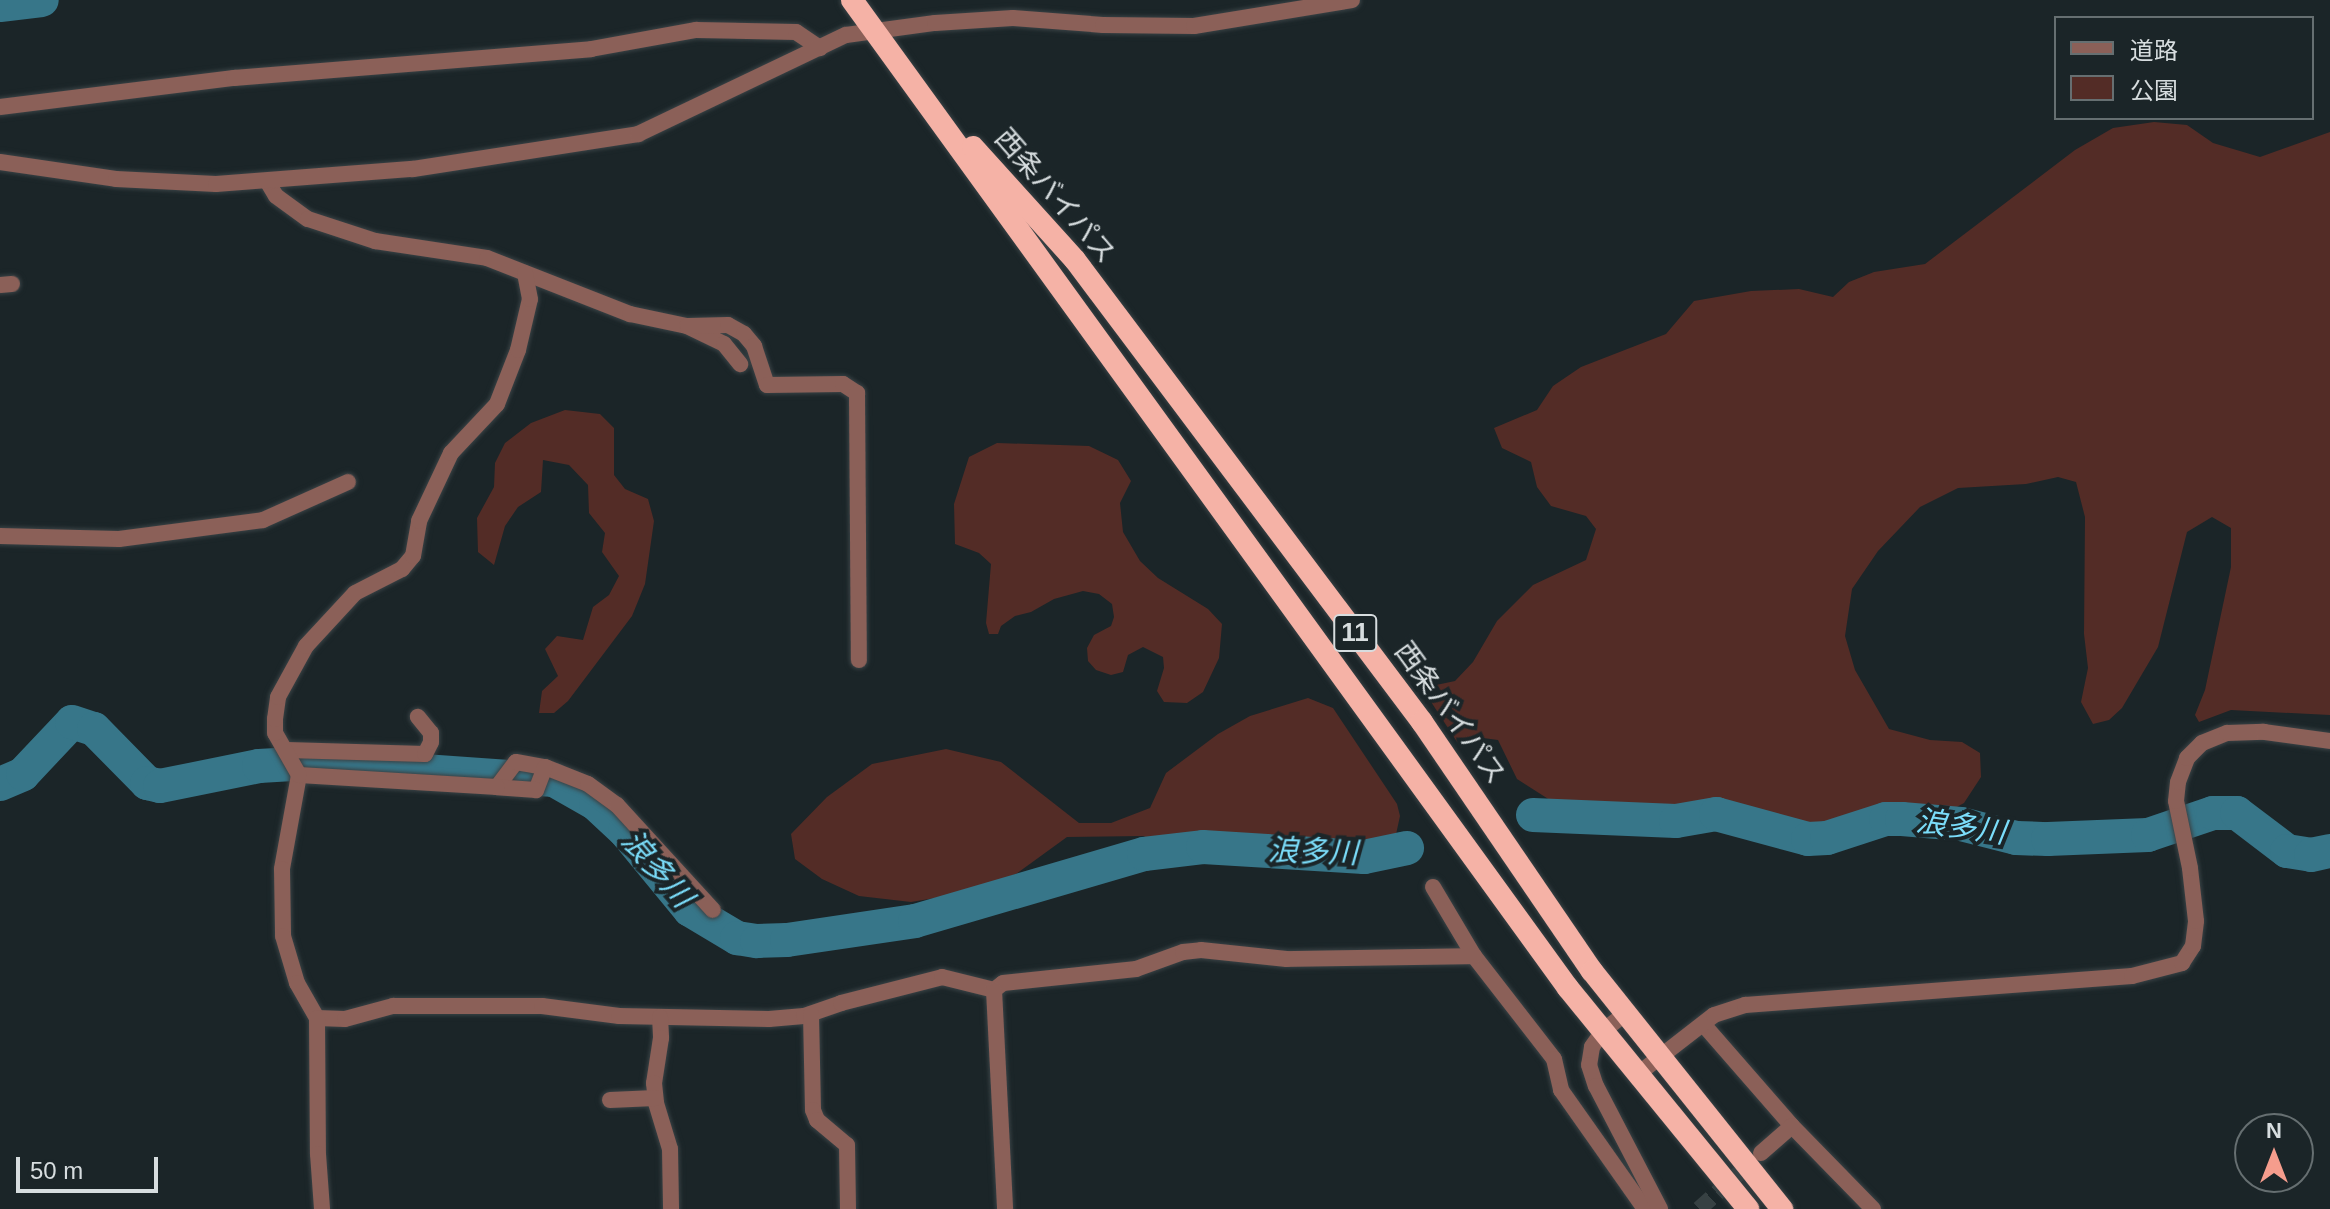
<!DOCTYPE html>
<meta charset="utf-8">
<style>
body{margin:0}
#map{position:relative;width:2330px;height:1209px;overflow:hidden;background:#1b2528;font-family:Arial,"Noto Sans JP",sans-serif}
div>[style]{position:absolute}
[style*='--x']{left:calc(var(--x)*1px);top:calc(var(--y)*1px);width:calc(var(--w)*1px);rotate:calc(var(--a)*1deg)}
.green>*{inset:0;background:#532c26}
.river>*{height:34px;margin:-17px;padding:0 17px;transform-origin:17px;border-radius:17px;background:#377689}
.minor-tunnel>*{height:16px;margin-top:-8px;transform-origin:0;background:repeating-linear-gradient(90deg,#374143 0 16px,transparent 0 24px)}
.roads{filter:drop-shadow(0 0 2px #394245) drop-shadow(0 0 2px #394245)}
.minor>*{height:16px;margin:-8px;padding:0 8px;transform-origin:8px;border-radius:8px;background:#8b6058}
.tertiary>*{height:16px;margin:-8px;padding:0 8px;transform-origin:8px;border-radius:8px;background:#8b6058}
.trunk>*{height:22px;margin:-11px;padding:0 11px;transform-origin:11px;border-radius:11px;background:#f5b2a6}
span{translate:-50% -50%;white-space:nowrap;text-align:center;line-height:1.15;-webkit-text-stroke:8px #1b2528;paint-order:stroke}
.shield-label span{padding:2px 6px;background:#1b2528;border:2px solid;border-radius:6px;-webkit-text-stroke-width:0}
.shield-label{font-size:26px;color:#d7dddf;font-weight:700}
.street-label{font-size:28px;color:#d7dddf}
.water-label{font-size:30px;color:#7bddfa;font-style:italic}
.legend{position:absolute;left:2054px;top:16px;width:260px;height:104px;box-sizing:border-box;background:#1b2528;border:2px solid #666f71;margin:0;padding:10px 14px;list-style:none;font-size:24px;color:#d7dddf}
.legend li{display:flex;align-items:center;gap:16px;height:40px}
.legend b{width:40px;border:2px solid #666f71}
.north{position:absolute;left:2234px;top:1113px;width:80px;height:80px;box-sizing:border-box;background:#1b2528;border:2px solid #666f71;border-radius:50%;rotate:0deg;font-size:22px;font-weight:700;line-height:32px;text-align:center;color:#d7dddf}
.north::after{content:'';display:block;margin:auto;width:28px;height:36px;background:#f59d8d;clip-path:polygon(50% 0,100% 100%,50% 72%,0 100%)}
.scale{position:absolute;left:16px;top:1157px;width:142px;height:36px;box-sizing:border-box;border:4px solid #d7dddf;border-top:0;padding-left:10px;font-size:24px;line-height:28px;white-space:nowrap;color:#d7dddf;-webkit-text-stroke:6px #1b2528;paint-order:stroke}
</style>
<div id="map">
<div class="green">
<div style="clip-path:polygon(2154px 122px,2187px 125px,2213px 143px,2260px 157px,2330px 132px,2330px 715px,2231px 710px,2199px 722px,2195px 715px,2205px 690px,2231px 567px,2231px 528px,2212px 517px,2187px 532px,2158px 647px,2122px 708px,2109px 720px,2093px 724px,2081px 702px,2088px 668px,2084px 634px,2085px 517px,2076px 482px,2058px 477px,2026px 484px,1958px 488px,1920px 507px,1878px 551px,1852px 589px,1845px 636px,1855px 670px,1889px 729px,1930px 740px,1962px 742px,1980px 753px,1981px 777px,1964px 803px,1946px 813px,1878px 810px,1817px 832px,1787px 830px,1750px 814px,1716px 806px,1676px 813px,1564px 809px,1517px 779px,1498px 740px,1476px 737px,1461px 748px,1422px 688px,1455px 681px,1473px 662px,1497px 621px,1533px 585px,1586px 560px,1596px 529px,1586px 516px,1551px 506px,1537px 487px,1531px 462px,1502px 448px,1494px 428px,1537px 410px,1553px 386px,1581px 367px,1666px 334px,1694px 301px,1751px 291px,1799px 289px,1833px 297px,1849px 282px,1874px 272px,1925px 264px,2075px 150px,2113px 128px)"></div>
<div style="clip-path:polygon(565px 410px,600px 414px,614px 428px,614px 475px,625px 489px,648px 499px,654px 521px,645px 584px,632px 616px,568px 701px,554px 713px,539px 713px,542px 691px,558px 676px,545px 649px,557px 636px,583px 640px,593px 607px,609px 595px,619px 576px,602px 552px,605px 533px,589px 513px,588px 485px,569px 465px,543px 460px,541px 492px,518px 507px,505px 526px,494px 565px,478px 552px,477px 518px,494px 487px,495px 463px,505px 443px,531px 423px)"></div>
<div style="clip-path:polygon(997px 443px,1089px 446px,1118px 460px,1131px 481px,1120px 503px,1123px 532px,1140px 561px,1158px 578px,1208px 609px,1222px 624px,1219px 658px,1203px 692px,1187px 703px,1164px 702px,1157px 691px,1164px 668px,1163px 657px,1143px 647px,1128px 655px,1123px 672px,1111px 675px,1096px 670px,1088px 661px,1087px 648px,1094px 635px,1111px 626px,1114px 617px,1112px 604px,1099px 594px,1083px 591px,1054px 599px,1031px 612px,1015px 616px,1001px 626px,998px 634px,989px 634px,986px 623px,991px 564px,979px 553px,955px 544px,954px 504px,969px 457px)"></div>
<div style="clip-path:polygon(1308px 698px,1333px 708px,1397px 804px,1400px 816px,1395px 839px,1381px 863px,1362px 868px,1208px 857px,1169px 860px,1144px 836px,1067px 837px,1016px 874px,959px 894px,911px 902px,859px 896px,822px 879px,795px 859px,791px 834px,827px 797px,872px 764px,946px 749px,1001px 762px,1079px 823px,1111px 823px,1150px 808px,1166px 773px,1218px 734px,1250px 716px)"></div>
</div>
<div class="river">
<div style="--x:0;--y:5;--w:42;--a:-6.8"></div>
<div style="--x:0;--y:784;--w:25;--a:-23"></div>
<div style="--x:23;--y:774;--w:71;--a:-46.7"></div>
<div style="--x:72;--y:722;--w:23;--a:18"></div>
<div style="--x:94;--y:729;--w:76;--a:45.5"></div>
<div style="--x:147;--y:783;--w:13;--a:13"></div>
<div style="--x:160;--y:786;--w:101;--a:-11.4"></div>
<div style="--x:259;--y:766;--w:51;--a:-3.4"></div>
<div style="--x:310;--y:763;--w:245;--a:4"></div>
<div style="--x:554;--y:780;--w:48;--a:29.7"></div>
<div style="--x:596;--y:804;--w:40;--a:43"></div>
<div style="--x:625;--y:831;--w:102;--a:50.6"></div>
<div style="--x:690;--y:910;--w:55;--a:30.8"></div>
<div style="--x:737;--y:938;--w:20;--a:9"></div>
<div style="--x:757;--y:941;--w:30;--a:-2"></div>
<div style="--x:787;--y:940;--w:129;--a:-8.4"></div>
<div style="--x:915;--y:921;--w:239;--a:-16.3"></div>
<div style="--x:1144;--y:854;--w:59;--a:-6.8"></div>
<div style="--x:1203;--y:847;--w:161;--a:3.6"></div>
<div style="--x:1364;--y:857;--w:44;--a:-11.8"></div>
<div style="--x:1533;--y:815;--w:143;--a:2.4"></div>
<div style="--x:1676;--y:821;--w:41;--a:-9.9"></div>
<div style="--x:1716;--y:814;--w:95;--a:15.2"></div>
<div style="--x:1808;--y:839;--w:19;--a:-3"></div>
<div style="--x:1827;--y:838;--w:62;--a:-17.9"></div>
<div style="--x:1886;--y:819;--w:16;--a:0"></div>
<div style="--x:1902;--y:819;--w:59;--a:4.8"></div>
<div style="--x:1961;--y:824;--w:57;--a:14.3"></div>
<div style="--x:2016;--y:838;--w:32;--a:2"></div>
<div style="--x:2048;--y:839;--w:100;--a:-2.3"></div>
<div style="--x:2148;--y:835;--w:69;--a:-18.7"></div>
<div style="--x:2213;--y:813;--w:24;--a:0"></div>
<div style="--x:2237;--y:813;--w:63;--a:37.2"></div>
<div style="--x:2287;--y:851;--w:24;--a:9"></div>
<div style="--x:2311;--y:855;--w:19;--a:-12"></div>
</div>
<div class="minor-tunnel">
<div style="--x:1699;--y:1209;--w:74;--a:-41.7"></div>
</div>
<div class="roads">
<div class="minor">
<div style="--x:0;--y:107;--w:236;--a:-7.1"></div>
<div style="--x:234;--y:78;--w:358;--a:-4.6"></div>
<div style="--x:591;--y:49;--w:107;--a:-10.3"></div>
<div style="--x:696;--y:30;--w:100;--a:1.1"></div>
<div style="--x:796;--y:32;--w:29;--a:34"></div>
<div style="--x:267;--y:181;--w:17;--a:59"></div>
<div style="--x:276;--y:196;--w:39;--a:36"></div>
<div style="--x:308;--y:219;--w:71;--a:18.2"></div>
<div style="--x:375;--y:241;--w:113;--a:8.6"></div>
<div style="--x:487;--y:258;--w:154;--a:21.4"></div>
<div style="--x:630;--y:314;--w:58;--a:11.9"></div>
<div style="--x:687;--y:326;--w:41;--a:25.9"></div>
<div style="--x:724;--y:344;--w:26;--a:51"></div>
<div style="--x:0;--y:285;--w:12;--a:-5"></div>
<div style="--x:688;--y:326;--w:40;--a:-1.4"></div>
<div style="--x:728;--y:325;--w:18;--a:29"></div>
<div style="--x:744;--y:334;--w:16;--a:50"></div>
<div style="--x:754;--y:346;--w:41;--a:71.6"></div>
<div style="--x:767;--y:385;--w:76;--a:-0.8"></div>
<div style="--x:843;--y:384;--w:17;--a:33"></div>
<div style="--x:857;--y:393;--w:267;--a:89.6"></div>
<div style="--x:0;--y:536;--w:119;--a:1.4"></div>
<div style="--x:119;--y:539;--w:145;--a:-7.5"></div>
<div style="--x:263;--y:520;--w:93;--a:-24.1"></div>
<div style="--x:287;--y:750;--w:138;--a:1.7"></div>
<div style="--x:425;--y:754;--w:13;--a:-63"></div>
<div style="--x:431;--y:742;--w:9;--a:-90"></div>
<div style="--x:431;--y:733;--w:21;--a:-129"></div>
<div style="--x:545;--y:767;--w:46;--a:21.6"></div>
<div style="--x:588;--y:784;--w:36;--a:36"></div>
<div style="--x:617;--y:805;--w:142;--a:47.6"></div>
<div style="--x:299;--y:775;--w:96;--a:100.3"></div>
<div style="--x:282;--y:869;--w:67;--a:89.1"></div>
<div style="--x:283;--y:936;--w:49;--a:73.4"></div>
<div style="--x:297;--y:983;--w:40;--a:60.3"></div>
<div style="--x:317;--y:1018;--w:28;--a:2"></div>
<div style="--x:345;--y:1019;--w:50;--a:-15.2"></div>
<div style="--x:393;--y:1006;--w:149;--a:0"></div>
<div style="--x:542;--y:1006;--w:78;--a:7.4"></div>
<div style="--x:619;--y:1016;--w:150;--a:1.1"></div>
<div style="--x:769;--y:1019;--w:35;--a:-5"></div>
<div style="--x:804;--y:1016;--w:39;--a:-19"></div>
<div style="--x:841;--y:1003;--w:104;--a:-14.4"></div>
<div style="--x:942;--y:977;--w:54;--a:14"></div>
<div style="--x:497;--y:787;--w:31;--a:-53"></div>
<div style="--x:516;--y:762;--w:29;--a:10"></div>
<div style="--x:545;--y:767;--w:25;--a:111"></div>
<div style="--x:536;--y:790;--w:39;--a:-176"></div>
<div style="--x:497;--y:787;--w:198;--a:-176.5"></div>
<div style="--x:299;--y:775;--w:48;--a:-119.7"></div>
<div style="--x:275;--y:733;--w:14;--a:-90"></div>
<div style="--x:275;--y:719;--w:22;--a:-82"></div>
<div style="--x:278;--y:697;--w:58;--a:-61.2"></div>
<div style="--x:306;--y:646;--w:72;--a:-47.2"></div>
<div style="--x:355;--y:593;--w:53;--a:-27.1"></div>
<div style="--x:402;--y:569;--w:17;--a:-50"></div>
<div style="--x:413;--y:556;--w:36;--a:-80"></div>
<div style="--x:419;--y:521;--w:75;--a:-64.8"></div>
<div style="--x:451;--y:453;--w:67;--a:-46.8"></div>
<div style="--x:497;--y:404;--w:58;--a:-68.7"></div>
<div style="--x:518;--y:350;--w:52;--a:-76.8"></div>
<div style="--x:530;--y:299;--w:26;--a:-101"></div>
<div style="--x:1433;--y:887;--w:80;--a:59.3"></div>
<div style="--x:1474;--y:956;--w:130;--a:52.2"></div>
<div style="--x:1554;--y:1059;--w:32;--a:77"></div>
<div style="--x:1561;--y:1090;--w:146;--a:54.8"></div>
<div style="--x:994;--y:990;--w:11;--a:-38"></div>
<div style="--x:1003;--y:983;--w:134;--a:-6"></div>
<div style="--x:1136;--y:969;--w:50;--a:-19.9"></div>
<div style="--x:1183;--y:952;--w:18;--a:-6"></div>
<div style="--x:1201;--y:950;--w:86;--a:6"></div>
<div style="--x:1287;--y:959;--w:187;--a:-0.9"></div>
<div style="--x:994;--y:990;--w:219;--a:87.1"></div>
<div style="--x:1626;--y:1013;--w:29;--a:142"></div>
<div style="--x:1603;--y:1031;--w:19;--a:125"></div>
<div style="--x:1592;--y:1047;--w:18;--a:99"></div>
<div style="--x:1589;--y:1065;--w:22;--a:72"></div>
<div style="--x:1596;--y:1086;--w:139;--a:62.5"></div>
<div style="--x:811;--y:1014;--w:96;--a:88.8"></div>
<div style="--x:813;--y:1110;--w:11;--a:68"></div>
<div style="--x:817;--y:1120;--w:39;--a:40"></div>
<div style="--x:847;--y:1145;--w:64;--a:89.1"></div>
<div style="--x:660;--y:1017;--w:21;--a:87"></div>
<div style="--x:661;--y:1038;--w:46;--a:98.8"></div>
<div style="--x:654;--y:1083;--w:20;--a:84"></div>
<div style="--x:656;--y:1103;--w:48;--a:73.1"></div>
<div style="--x:670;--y:1149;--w:60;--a:89"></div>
<div style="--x:317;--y:1018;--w:136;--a:89.6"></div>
<div style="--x:318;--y:1154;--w:55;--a:85.8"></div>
<div style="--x:1703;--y:1024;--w:135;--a:48.9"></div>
<div style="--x:1792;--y:1126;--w:116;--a:45.7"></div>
<div style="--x:1638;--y:1074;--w:96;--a:-37.8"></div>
<div style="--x:1714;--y:1015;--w:33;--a:-18"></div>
<div style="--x:1745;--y:1005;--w:388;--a:-4.3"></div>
<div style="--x:2132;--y:976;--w:52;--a:-14.6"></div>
<div style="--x:2182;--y:963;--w:20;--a:-57"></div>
<div style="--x:2193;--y:946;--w:25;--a:-83"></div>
<div style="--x:2196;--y:921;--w:53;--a:-96.5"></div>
<div style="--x:2190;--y:868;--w:68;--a:-101.8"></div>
<div style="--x:2176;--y:801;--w:19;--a:-84"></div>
<div style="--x:2178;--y:782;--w:26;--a:-69"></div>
<div style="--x:2187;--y:758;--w:21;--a:-45"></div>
<div style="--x:2202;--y:743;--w:27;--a:-22"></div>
<div style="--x:2227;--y:733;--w:37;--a:-2"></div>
<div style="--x:2264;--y:732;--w:67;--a:7.8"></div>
<div style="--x:610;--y:1100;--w:45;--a:-2.5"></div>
<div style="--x:1761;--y:1153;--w:41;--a:-41.1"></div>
</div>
<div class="tertiary">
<div style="--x:0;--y:162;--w:117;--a:8.3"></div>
<div style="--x:116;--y:179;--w:100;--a:2.9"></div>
<div style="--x:216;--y:184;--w:198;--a:-4.4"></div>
<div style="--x:413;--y:169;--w:228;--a:-8.8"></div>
<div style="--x:638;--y:134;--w:230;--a:-25.5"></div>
<div style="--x:846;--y:35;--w:90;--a:-7.7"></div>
<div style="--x:935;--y:23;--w:78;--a:-3.7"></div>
<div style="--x:1013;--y:18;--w:90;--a:4.4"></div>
<div style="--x:1103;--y:25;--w:91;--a:0.6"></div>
<div style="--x:1194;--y:26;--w:160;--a:-9.3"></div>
</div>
<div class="trunk">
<div style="--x:852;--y:0;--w:1220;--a:54.07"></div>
<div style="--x:1568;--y:988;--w:285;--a:50.8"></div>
<div style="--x:973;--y:147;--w:152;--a:47.9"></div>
<div style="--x:1075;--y:260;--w:578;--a:53.09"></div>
<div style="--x:1422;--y:722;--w:301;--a:55.7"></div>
<div style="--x:1592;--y:971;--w:305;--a:51.4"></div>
</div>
</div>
<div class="shield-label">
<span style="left:1355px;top:633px">11</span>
</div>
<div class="street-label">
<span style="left:1055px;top:196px;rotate:49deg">西条バイパス</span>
<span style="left:1450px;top:713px;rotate:54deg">西条バイパス</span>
</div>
<div class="water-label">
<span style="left:1961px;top:827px;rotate:8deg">浪多川</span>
<span style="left:1313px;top:852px;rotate:2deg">浪多川</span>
<span style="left:657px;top:869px;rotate:49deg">浪多川</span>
</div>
<ul class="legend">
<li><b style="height:10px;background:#8b6058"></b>道路</li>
<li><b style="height:22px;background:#532c26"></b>公園</li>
</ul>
<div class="north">N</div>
<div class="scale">50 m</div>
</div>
